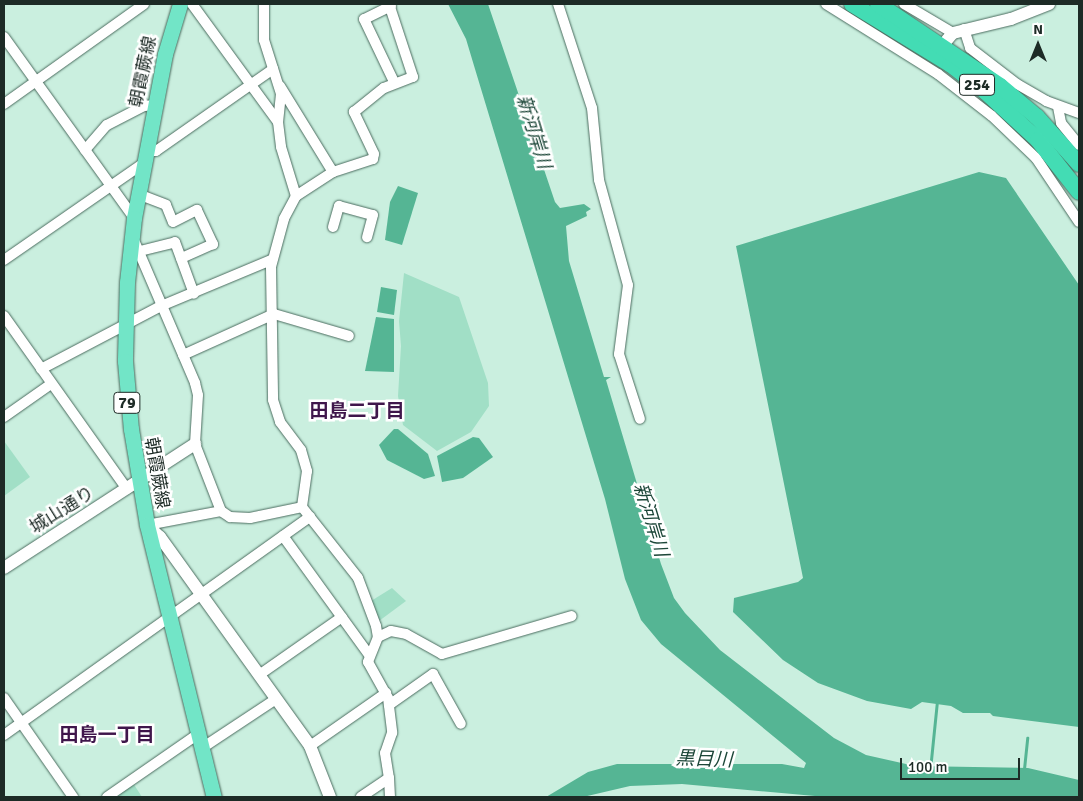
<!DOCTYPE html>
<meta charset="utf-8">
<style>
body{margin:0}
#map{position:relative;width:1083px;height:801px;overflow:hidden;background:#caefdf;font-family:Signika,"Noto Sans JP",sans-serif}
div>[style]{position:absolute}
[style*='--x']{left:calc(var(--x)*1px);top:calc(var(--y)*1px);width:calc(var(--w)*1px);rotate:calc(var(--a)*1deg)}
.green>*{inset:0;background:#a1dfc6}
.water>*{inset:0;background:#55b594}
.stream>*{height:2.5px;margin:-1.25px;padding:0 1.25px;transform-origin:1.25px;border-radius:1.25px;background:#55b594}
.roads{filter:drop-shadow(0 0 1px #4b6c5f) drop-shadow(0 0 1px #4b6c5f)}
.minor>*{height:10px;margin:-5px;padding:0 5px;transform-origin:5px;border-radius:5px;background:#fff}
.tertiary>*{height:12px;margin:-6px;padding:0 6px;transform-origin:6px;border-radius:6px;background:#fff}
.primary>*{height:15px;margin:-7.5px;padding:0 7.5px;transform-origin:7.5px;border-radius:7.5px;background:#72e5c7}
.trunk>*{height:16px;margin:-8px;padding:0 8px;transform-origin:8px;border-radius:8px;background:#43dcb4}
span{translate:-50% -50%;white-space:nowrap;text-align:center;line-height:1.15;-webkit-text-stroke:5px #fff;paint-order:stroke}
.shield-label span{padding:1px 4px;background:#fff;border:1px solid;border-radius:4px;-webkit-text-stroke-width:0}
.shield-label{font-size:16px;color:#1d2b26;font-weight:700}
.street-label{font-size:18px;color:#1d2b26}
.water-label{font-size:19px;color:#1d4739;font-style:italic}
.neighbourhood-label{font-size:19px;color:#3f164b;font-weight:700}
.frame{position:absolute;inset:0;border:5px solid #1d2b26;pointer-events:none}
.north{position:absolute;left:1013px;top:20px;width:50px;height:50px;-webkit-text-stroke:4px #fff;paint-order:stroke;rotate:0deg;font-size:14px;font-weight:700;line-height:20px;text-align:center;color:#1d2b26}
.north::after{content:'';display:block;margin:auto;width:18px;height:22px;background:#1d2b26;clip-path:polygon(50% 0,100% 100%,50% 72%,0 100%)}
.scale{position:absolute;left:900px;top:758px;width:120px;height:22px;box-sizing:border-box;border:2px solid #1d2b26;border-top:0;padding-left:6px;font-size:15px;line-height:18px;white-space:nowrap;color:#1d2b26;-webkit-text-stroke:4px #fff;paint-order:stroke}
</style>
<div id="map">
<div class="green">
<div style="clip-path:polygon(404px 273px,459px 297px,488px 383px,489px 406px,471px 432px,437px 451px,403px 425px,398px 396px,401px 346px,399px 321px)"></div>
<div style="clip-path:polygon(4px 441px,30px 477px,4px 496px)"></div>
<div style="clip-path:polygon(392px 588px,406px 601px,379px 621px,371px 601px)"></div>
<div style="clip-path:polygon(133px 783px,142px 797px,113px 797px)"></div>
</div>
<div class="water">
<div style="clip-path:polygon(448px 4px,488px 4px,555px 202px,560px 208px,584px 204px,591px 209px,586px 212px,587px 216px,566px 226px,569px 261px,604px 377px,611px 377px,606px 380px,661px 564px,674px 598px,685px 613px,720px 650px,834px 738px,866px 755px,915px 766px,1028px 768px,1079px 780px,1079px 797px,826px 797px,682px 784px,630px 786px,583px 797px,546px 797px,588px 772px,617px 764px,782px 764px,804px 768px,806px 763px,661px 644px,641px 620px,625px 579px,605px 499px,475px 69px,466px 39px)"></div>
<div style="clip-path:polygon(979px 172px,1006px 178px,1079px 285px,1079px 727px,993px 716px,990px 713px,963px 713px,951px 706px,922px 702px,911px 709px,867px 701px,818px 683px,783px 660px,733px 612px,734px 598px,798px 582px,803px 578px,736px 246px)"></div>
<div style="clip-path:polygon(398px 186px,418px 193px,402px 245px,385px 240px,390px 202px)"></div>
<div style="clip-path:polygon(381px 287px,397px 290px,394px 315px,377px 312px)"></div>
<div style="clip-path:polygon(376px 317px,394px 319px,394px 372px,365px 371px)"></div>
<div style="clip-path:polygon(394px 429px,398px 429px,428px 454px,435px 476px,424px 479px,387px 460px,379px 445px)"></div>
<div style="clip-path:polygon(473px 437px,479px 438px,493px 457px,463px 478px,442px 482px,437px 456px)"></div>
</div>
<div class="stream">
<div style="--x:1024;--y:769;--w:31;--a:-84"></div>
<div style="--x:930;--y:770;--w:69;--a:-84.2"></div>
</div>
<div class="roads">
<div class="minor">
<div style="--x:192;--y:4;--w:146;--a:53.9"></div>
<div style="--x:264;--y:4;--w:36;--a:90"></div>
<div style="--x:264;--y:40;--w:57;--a:72.5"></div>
<div style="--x:281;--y:94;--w:28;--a:96"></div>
<div style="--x:278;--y:122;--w:25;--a:83"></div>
<div style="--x:281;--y:147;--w:51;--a:73"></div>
<div style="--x:296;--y:196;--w:26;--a:118"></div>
<div style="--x:284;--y:219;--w:50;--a:105.2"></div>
<div style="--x:271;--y:267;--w:133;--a:89.1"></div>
<div style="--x:273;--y:400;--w:23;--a:72"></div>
<div style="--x:280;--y:422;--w:35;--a:53"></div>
<div style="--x:301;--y:450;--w:22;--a:74"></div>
<div style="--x:307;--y:471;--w:36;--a:98"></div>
<div style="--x:302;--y:507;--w:90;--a:51.7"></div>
<div style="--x:358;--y:578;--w:51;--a:69.4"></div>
<div style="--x:376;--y:626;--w:11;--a:80"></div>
<div style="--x:378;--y:637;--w:27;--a:112"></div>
<div style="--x:368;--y:662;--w:41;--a:60.9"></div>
<div style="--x:388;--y:698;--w:35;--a:83"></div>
<div style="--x:392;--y:733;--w:21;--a:109"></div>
<div style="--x:385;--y:753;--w:25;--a:81"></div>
<div style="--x:389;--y:778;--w:34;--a:146"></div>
<div style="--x:558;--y:4;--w:109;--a:71.9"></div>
<div style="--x:592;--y:108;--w:72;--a:84.4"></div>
<div style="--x:599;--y:180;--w:109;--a:74.6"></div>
<div style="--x:628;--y:285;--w:70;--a:97.4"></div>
<div style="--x:619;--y:354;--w:68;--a:72.1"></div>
<div style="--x:826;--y:4;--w:132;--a:32"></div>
<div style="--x:938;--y:74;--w:68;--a:37.9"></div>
<div style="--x:992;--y:116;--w:61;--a:43.7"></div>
<div style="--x:1036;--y:158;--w:77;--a:56.1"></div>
<div style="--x:904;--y:4;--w:57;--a:30.6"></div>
<div style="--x:391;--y:6;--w:30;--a:154"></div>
<div style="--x:364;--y:19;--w:70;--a:64.5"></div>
<div style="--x:964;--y:29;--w:20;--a:72"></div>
<div style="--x:970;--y:48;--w:59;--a:37.5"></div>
<div style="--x:1017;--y:84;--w:34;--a:30"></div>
<div style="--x:1046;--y:101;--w:35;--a:20"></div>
<div style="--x:4;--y:37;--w:223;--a:54.3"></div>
<div style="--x:280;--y:86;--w:101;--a:58.4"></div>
<div style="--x:4;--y:104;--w:172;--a:-35.5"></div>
<div style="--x:1058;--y:107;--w:16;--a:79"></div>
<div style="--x:1061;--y:123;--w:28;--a:51"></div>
<div style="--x:85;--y:150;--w:33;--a:-49"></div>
<div style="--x:107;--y:125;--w:42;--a:-27.2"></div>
<div style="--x:144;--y:106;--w:11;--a:-5"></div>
<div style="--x:147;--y:151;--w:9;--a:0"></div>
<div style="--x:156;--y:151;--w:143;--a:-35"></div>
<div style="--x:138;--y:194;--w:30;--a:21"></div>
<div style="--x:166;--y:205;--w:18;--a:68"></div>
<div style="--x:173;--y:222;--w:27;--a:-27"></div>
<div style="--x:197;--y:210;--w:38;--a:65"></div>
<div style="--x:213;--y:244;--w:35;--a:156"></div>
<div style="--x:296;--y:196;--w:44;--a:-33"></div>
<div style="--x:333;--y:172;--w:42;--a:-18"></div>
<div style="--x:373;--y:159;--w:5;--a:-79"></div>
<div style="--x:374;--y:154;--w:47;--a:-115.5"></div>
<div style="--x:354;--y:112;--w:38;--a:-39"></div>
<div style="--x:384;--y:88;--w:31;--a:-21"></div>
<div style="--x:413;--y:77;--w:77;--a:-108.2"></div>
<div style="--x:333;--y:227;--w:22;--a:-74"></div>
<div style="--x:339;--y:206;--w:35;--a:15"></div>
<div style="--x:373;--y:215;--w:23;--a:105"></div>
<div style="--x:133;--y:238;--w:158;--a:66.8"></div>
<div style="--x:195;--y:383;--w:12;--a:76"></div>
<div style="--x:198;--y:395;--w:49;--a:93.5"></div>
<div style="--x:195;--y:444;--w:72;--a:68.8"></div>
<div style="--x:221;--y:511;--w:11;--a:34"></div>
<div style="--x:230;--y:517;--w:20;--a:3"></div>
<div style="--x:250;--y:518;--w:53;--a:-11.9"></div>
<div style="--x:140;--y:251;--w:36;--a:-14"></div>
<div style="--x:175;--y:242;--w:55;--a:69.9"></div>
<div style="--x:4;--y:260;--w:170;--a:-34.7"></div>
<div style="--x:4;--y:316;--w:212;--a:54.6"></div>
<div style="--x:183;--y:355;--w:100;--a:-24.3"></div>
<div style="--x:274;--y:314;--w:78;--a:16.3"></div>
<div style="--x:41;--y:369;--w:136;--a:-27.7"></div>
<div style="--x:161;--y:306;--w:119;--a:-22.7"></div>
<div style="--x:4;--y:417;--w:57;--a:-35.1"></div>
<div style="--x:147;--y:525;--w:75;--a:-10.7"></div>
<div style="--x:283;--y:536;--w:148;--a:54.1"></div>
<div style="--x:378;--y:637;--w:14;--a:-25"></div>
<div style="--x:391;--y:631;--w:15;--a:11"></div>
<div style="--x:406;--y:634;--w:41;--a:29.1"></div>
<div style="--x:442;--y:654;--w:135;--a:-16.3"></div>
<div style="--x:259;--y:675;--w:101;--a:-34.9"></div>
<div style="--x:4;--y:698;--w:121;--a:55.1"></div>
<div style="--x:389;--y:705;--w:54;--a:-35.2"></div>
<div style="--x:433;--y:674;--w:57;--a:60.8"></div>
<div style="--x:4;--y:735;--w:376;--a:-35.5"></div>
<div style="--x:310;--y:746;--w:93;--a:-34.9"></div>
<div style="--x:202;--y:748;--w:89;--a:-33.5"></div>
<div style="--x:389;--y:778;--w:19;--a:87"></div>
<div style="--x:107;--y:797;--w:111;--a:-34.7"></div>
</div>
<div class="tertiary">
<div style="--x:936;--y:53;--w:26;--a:-50"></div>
<div style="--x:953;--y:33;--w:60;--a:-13.6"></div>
<div style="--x:1011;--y:19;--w:41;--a:-21.5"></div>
<div style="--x:147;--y:525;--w:18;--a:43"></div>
<div style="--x:160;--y:537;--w:257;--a:54.3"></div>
<div style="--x:310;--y:746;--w:55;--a:68.6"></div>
<div style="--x:4;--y:568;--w:228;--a:-33"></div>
</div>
<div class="primary">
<div style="--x:180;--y:4;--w:52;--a:106.7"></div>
<div style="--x:165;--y:54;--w:167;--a:100.7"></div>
<div style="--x:134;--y:218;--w:64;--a:96.2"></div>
<div style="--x:127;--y:282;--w:79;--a:91.5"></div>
<div style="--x:125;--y:361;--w:68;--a:85"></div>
<div style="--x:131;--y:429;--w:97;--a:80.5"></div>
<div style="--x:147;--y:525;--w:280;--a:76.2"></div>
</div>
<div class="trunk">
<div style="--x:852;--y:4;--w:115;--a:31.5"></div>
<div style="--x:950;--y:64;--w:46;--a:37.9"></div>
<div style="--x:986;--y:92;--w:71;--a:42.7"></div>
<div style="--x:1038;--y:140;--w:66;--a:51.7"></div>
<div style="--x:878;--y:4;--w:147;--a:33.9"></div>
<div style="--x:1000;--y:86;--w:48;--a:40"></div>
<div style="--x:1037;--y:117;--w:63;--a:48.2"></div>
</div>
</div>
<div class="shield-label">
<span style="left:977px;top:85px">254</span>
<span style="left:127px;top:403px">79</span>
</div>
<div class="street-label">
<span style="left:143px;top:72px;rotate:-78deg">朝霞蕨線</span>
<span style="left:157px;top:473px;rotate:80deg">朝霞蕨線</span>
<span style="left:62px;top:510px;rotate:-32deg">城山通り</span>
</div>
<div class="water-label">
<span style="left:533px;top:132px;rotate:73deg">新河岸川</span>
<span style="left:650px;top:520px;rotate:73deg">新河岸川</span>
<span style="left:704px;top:760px;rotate:2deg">黒目川</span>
</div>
<div class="neighbourhood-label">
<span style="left:357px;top:412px">田島二丁目</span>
<span style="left:107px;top:736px">田島一丁目</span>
</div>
<div class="frame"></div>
<div class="north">N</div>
<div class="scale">100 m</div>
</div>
